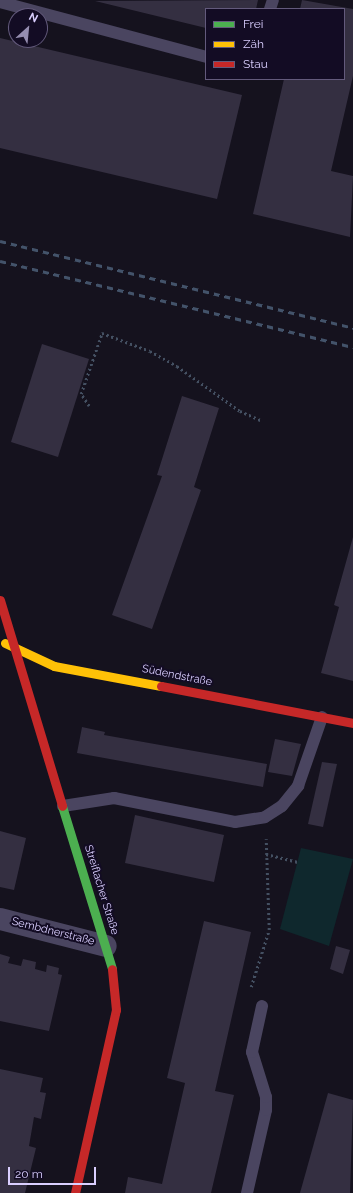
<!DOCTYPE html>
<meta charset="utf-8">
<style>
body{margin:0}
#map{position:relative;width:353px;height:1193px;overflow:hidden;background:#15121e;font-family:Raleway,sans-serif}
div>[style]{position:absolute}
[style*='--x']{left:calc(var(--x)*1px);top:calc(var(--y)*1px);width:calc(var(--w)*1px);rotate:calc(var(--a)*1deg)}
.green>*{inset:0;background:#0f282d}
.building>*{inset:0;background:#342f41}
.path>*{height:2.5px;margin-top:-1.25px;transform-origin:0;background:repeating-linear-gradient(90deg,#445062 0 2px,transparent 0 5px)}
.lane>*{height:12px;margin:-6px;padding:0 6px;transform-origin:6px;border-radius:6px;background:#4a4560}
.street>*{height:22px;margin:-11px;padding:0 11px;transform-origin:11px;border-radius:11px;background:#4a4560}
.fast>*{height:9px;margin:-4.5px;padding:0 4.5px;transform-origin:4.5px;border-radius:4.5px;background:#4caf50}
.slow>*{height:9px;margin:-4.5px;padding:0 4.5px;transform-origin:4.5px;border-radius:4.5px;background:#ffc107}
.jam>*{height:9px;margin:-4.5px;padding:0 4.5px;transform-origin:4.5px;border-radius:4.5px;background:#c62828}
.rail>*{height:3px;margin-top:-1.5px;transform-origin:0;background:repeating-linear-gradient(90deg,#43536a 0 6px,transparent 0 11px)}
span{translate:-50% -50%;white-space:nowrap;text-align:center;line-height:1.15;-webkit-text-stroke:4px #130c24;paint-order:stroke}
.street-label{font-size:11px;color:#dacfff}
.legend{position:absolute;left:205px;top:8px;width:140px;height:72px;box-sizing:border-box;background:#130c24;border:1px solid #635a7c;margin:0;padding:5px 7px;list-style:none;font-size:12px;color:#dacfff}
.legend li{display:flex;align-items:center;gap:8px;height:20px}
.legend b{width:20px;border:1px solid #635a7c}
.north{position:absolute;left:8px;top:8px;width:40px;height:40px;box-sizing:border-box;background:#130c24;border:1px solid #635a7c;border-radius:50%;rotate:27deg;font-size:11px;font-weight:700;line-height:16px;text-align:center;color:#dacfff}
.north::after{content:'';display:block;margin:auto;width:14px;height:18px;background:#958db0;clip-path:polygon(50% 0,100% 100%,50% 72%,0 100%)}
.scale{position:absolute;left:8px;top:1167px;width:88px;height:18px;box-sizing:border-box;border:2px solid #dacfff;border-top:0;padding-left:5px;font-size:12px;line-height:14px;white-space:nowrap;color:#dacfff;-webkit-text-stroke:3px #130c24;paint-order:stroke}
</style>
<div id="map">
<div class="green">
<div style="clip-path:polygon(301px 848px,353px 859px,329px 946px,280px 929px)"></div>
</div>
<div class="building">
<div style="clip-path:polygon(258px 0,256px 9px,206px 9px,206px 28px,95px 1px)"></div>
<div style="clip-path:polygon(302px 0,353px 9px,353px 76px,331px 171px,353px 176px,350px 237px,253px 214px,284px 79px,344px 79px,344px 9px,300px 9px)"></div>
<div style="clip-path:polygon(0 38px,242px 95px,217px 199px,0 148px)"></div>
<div style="clip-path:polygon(42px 344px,89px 359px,58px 457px,11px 442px)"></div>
<div style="clip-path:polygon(182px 396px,219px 408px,194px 487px,201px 490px,152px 629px,112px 615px,162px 476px,157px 475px)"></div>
<div style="clip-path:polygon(353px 537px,353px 681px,321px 673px,339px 607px,334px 605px)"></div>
<div style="clip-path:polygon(82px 727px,105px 732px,104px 735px,267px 764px,263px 787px,77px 753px)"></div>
<div style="clip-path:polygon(275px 739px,301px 744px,292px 776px,268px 772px)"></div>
<div style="clip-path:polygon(322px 762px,337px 764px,323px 827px,308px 824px)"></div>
<div style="clip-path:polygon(135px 815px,224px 835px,214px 882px,125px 863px)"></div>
<div style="clip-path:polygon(0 831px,26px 838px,14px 890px,0 887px)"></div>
<div style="clip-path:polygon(204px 921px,251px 932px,215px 1091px,234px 1095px,211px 1193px,125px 1193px,128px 1177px,162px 1184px,185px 1083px,167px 1078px)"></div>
<div style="clip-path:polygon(336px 946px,350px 950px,343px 974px,330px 969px)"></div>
<div style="clip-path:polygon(0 954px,10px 957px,8px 963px,21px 966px,23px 959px,36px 962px,35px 969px,46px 972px,47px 965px,59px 968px,58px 974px,62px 975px,49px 1031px,0 1021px)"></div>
<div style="clip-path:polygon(0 1069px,43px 1078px,40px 1092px,46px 1093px,41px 1119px,34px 1117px,29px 1146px,36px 1148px,25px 1193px,0 1193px)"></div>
<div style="clip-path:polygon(328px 1093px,353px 1100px,350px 1193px,300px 1193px)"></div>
</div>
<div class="path">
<div style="--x:89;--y:406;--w:14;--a:-124"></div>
<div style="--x:81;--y:394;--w:65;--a:-71"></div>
<div style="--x:102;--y:333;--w:51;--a:20.6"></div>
<div style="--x:150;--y:351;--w:31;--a:29"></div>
<div style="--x:177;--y:366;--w:77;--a:35.5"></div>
<div style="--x:240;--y:411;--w:24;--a:24"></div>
<div style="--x:266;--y:854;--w:33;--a:14"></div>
<div style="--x:251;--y:987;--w:60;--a:-72.5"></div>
<div style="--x:269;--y:930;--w:91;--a:-91.9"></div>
</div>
<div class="lane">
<div style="--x:0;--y:2;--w:213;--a:14.9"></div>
<div style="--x:270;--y:9;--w:9;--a:-72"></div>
<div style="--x:63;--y:806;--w:52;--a:-8.9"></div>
<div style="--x:114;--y:798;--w:123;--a:11.2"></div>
<div style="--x:235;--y:822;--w:30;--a:-9"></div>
<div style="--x:265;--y:817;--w:20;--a:-33"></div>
<div style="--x:282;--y:806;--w:26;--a:-51"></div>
<div style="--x:298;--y:786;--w:73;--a:-70.8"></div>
<div style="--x:247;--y:1193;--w:85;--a:-77.1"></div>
<div style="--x:266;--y:1110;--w:13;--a:-90"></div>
<div style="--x:266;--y:1097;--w:47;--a:-107.3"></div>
<div style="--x:252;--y:1052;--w:47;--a:-77.7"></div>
</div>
<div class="street">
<div style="--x:0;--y:919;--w:109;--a:14.3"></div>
</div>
<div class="fast">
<div style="--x:62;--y:806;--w:170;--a:72.9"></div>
</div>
<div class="slow">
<div style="--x:5;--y:643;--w:54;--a:25.1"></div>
<div style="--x:54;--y:666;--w:109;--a:10.6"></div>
</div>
<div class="jam">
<div style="--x:0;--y:600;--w:215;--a:73.2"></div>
<div style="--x:161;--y:686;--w:196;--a:10.9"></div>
<div style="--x:75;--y:1193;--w:188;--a:-77.4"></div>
<div style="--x:116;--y:1010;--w:41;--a:-95.6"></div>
</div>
<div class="rail">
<div style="--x:0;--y:241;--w:364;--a:13.8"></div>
<div style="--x:0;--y:261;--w:363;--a:13.7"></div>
</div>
<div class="street-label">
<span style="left:177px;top:676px;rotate:11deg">Südendstraße</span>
<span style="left:101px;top:890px;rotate:73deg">Streiflacher Straße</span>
<span style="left:53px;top:932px;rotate:14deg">Sembdnerstraße</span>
</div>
<ul class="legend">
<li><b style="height:5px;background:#4caf50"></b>Frei</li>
<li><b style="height:5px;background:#ffc107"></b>Zäh</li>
<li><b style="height:5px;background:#c62828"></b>Stau</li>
</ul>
<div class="north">N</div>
<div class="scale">20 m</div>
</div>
